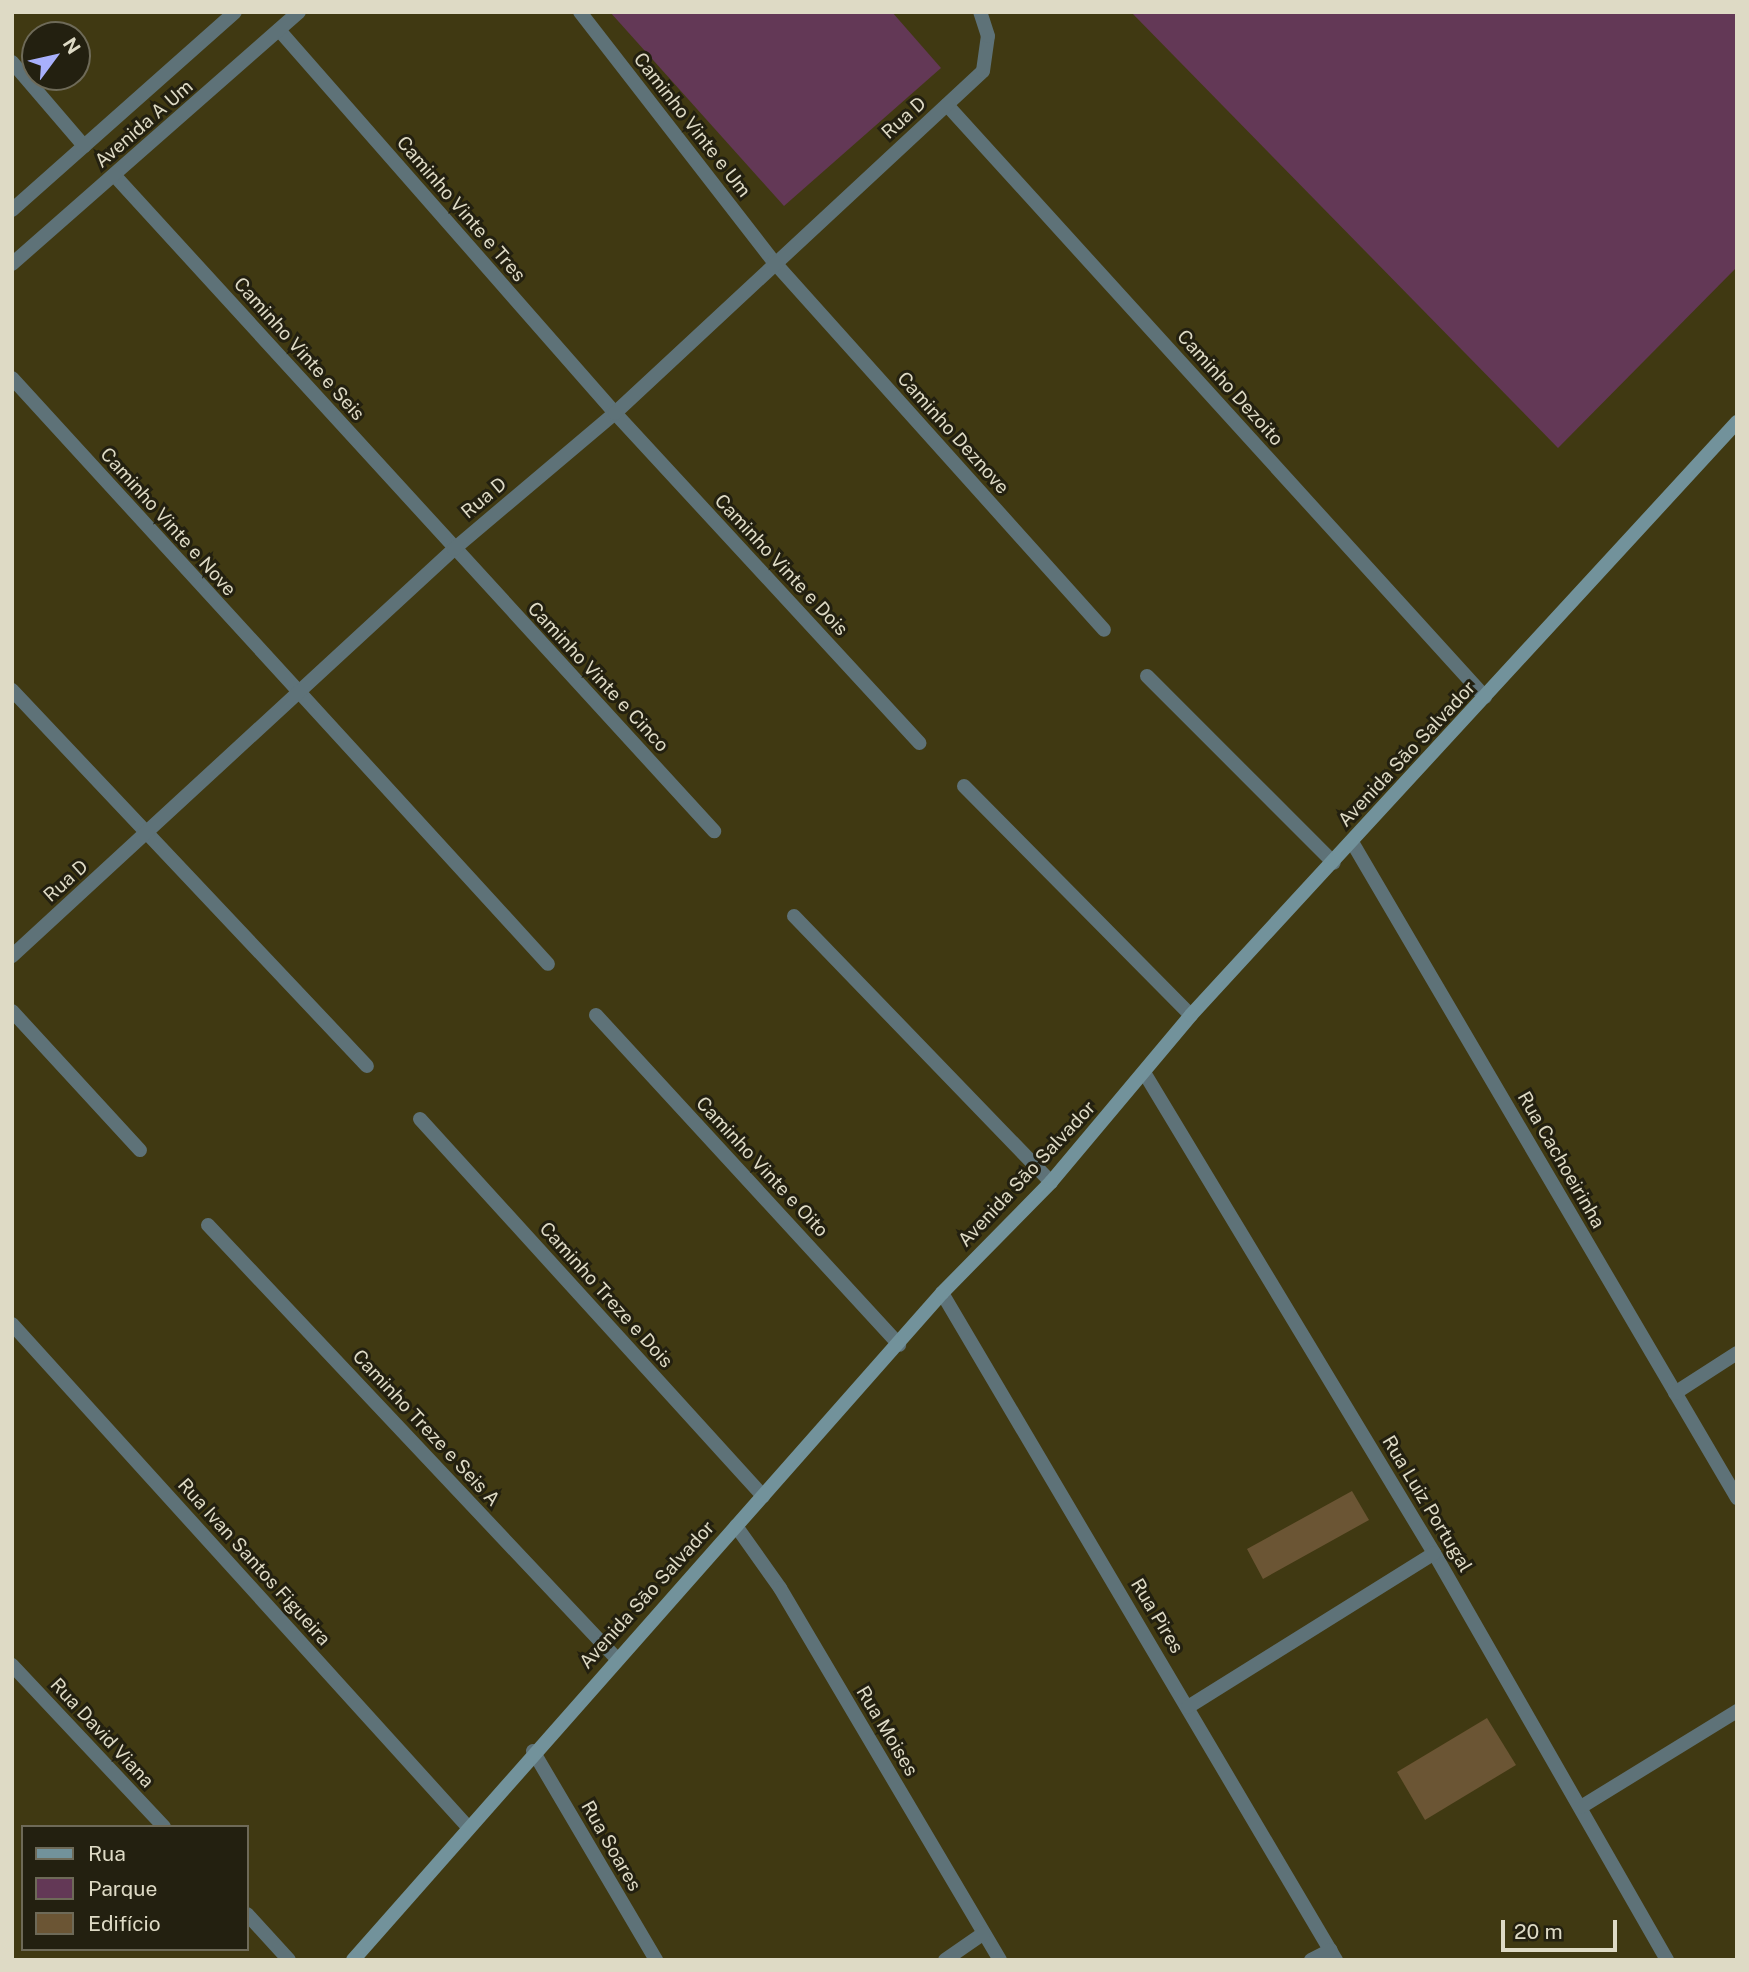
<!DOCTYPE html>
<meta charset="utf-8">
<style>
body{margin:0}
#map{position:relative;width:1749px;height:1972px;overflow:hidden;background:#403912;font-family:"Public Sans",sans-serif}
div>[style]{position:absolute}
[style*='--x']{left:calc(var(--x)*1px);top:calc(var(--y)*1px);width:calc(var(--w)*1px);rotate:calc(var(--a)*1deg)}
.green>*{inset:0;background:#633856}
.building>*{inset:0;background:#6b5534}
.street>*{height:14px;margin:-7px;padding:0 7px;transform-origin:7px;border-radius:7px;background:#5e7278}
.secondary>*{height:14px;margin:-7px;padding:0 7px;transform-origin:7px;border-radius:7px;background:#72929b}
span{translate:-50% -50%;white-space:nowrap;text-align:center;line-height:1.15;-webkit-text-stroke:6px #232010;paint-order:stroke}
.street-label{font-size:19px;color:#dedac5}
.frame{position:absolute;inset:0;border:14px solid #dedac5;pointer-events:none}
.legend{position:absolute;left:21px;top:1825px;width:228px;height:126px;box-sizing:border-box;background:#232010;border:2px solid #6e6a58;margin:0;padding:9px 12px;list-style:none;font-size:21px;color:#dedac5}
.legend li{display:flex;align-items:center;gap:14px;height:35px}
.legend b{width:35px;border:2px solid #6e6a58}
.north{position:absolute;left:21px;top:21px;width:70px;height:70px;box-sizing:border-box;background:#232010;border:2px solid #6e6a58;border-radius:50%;rotate:57deg;font-size:19px;font-weight:700;line-height:28px;text-align:center;color:#dedac5}
.north::after{content:'';display:block;margin:auto;width:24px;height:32px;background:#a8b0fc;clip-path:polygon(50% 0,100% 100%,50% 72%,0 100%)}
.scale{position:absolute;left:1501px;top:1920px;width:116px;height:32px;box-sizing:border-box;border:4px solid #dedac5;border-top:0;padding-left:9px;font-size:21px;line-height:24px;white-space:nowrap;color:#dedac5;-webkit-text-stroke:5px #232010;paint-order:stroke}
</style>
<div id="map">
<div class="green">
<div style="clip-path:polygon(610px 12px,892px 12px,941px 68px,784px 206px)"></div>
<div style="clip-path:polygon(1131px 12px,1737px 12px,1737px 267px,1558px 448px)"></div>
</div>
<div class="building">
<div style="clip-path:polygon(1352px 1491px,1369px 1520px,1263px 1579px,1247px 1549px)"></div>
<div style="clip-path:polygon(1487px 1718px,1516px 1765px,1425px 1820px,1397px 1772px)"></div>
</div>
<div class="street">
<div style="--x:580;--y:12;--w:316;--a:52.2"></div>
<div style="--x:774;--y:262;--w:494;--a:48.1"></div>
<div style="--x:279;--y:30;--w:509;--a:48.74"></div>
<div style="--x:615;--y:413;--w:449;--a:47.3"></div>
<div style="--x:12;--y:62;--w:111;--a:49.4"></div>
<div style="--x:947;--y:105;--w:800;--a:47.74"></div>
<div style="--x:115;--y:176;--w:888;--a:47.56"></div>
<div style="--x:12;--y:210;--w:298;--a:-41.6"></div>
<div style="--x:12;--y:264;--w:382;--a:-41.3"></div>
<div style="--x:12;--y:378;--w:794;--a:47.55"></div>
<div style="--x:1147;--y:676;--w:264;--a:45"></div>
<div style="--x:12;--y:690;--w:517;--a:46.65"></div>
<div style="--x:964;--y:786;--w:322;--a:45.3"></div>
<div style="--x:1352;--y:842;--w:761;--a:59.59"></div>
<div style="--x:794;--y:916;--w:370;--a:46"></div>
<div style="--x:12;--y:956;--w:601;--a:-42.64"></div>
<div style="--x:454;--y:549;--w:211;--a:-40.2"></div>
<div style="--x:615;--y:413;--w:502;--a:-42.9"></div>
<div style="--x:983;--y:71;--w:35;--a:-82"></div>
<div style="--x:988;--y:36;--w:25;--a:-108"></div>
<div style="--x:12;--y:1011;--w:189;--a:47.4"></div>
<div style="--x:596;--y:1015;--w:448;--a:47.4"></div>
<div style="--x:1145;--y:1074;--w:559;--a:58.9"></div>
<div style="--x:1434;--y:1553;--w:469;--a:60.2"></div>
<div style="--x:420;--y:1119;--w:510;--a:47.7"></div>
<div style="--x:208;--y:1225;--w:595;--a:46.7"></div>
<div style="--x:942;--y:1293;--w:775;--a:59.43"></div>
<div style="--x:12;--y:1324;--w:678;--a:47.81"></div>
<div style="--x:1675;--y:1393;--w:74;--a:-32.8"></div>
<div style="--x:736;--y:1526;--w:76;--a:54.6"></div>
<div style="--x:780;--y:1588;--w:432;--a:59.4"></div>
<div style="--x:12;--y:1665;--w:222;--a:46.8"></div>
<div style="--x:1188;--y:1707;--w:290;--a:-32"></div>
<div style="--x:533;--y:1751;--w:243;--a:59.5"></div>
<div style="--x:1581;--y:1807;--w:183;--a:-31.6"></div>
<div style="--x:247;--y:1914;--w:62;--a:47.6"></div>
<div style="--x:945;--y:1960;--w:47;--a:-34.7"></div>
<div style="--x:1311;--y:1960;--w:22;--a:-27"></div>
</div>
<div class="secondary">
<div style="--x:353;--y:1960;--w:890;--a:-48.55"></div>
<div style="--x:942;--y:1293;--w:156;--a:-45.5"></div>
<div style="--x:1051;--y:1182;--w:218;--a:-50"></div>
<div style="--x:1191;--y:1015;--w:806;--a:-47.36"></div>
</div>
<div class="street-label">
<span style="left:904px;top:118px;rotate:-42deg">Rua D</span>
<span style="left:144px;top:124px;rotate:-41deg">Avenida A Um</span>
<span style="left:692px;top:125px;rotate:52deg">Caminho Vinte e Um</span>
<span style="left:461px;top:209px;rotate:49deg">Caminho Vinte e Tres</span>
<span style="left:299px;top:349px;rotate:48deg">Caminho Vinte e Seis</span>
<span style="left:1230px;top:388px;rotate:48deg">Caminho Dezoito</span>
<span style="left:953px;top:433px;rotate:48deg">Caminho Deznove</span>
<span style="left:484px;top:498px;rotate:-40deg">Rua D</span>
<span style="left:168px;top:522px;rotate:48deg">Caminho Vinte e Nove</span>
<span style="left:781px;top:565px;rotate:47deg">Caminho Vinte e Dois</span>
<span style="left:598px;top:677px;rotate:47deg">Caminho Vinte e Cinco</span>
<span style="left:1407px;top:754px;rotate:-47deg">Avenida São Salvador</span>
<span style="left:66px;top:881px;rotate:-42deg">Rua D</span>
<span style="left:1561px;top:1160px;rotate:60deg">Rua Cachoeirinha</span>
<span style="left:762px;top:1167px;rotate:47deg">Caminho Vinte e Oito</span>
<span style="left:1027px;top:1174px;rotate:-47deg">Avenida São Salvador</span>
<span style="left:606px;top:1295px;rotate:48deg">Caminho Treze e Dois</span>
<span style="left:426px;top:1428px;rotate:47deg">Caminho Treze e Seis A</span>
<span style="left:1427px;top:1504px;rotate:59deg">Rua Luiz Portugal</span>
<span style="left:254px;top:1562px;rotate:48deg">Rua Ivan Santos Figueira</span>
<span style="left:647px;top:1595px;rotate:-48deg">Avenida São Salvador</span>
<span style="left:1157px;top:1616px;rotate:59deg">Rua Pires</span>
<span style="left:887px;top:1731px;rotate:59deg">Rua Moises</span>
<span style="left:102px;top:1733px;rotate:47deg">Rua David Viana</span>
<span style="left:611px;top:1846px;rotate:60deg">Rua Soares</span>
</div>
<div class="frame"></div>
<ul class="legend">
<li><b style="height:9px;background:#72929b"></b>Rua</li>
<li><b style="height:19px;background:#633856"></b>Parque</li>
<li><b style="height:19px;background:#6b5534"></b>Edifício</li>
</ul>
<div class="north">N</div>
<div class="scale">20 m</div>
</div>
